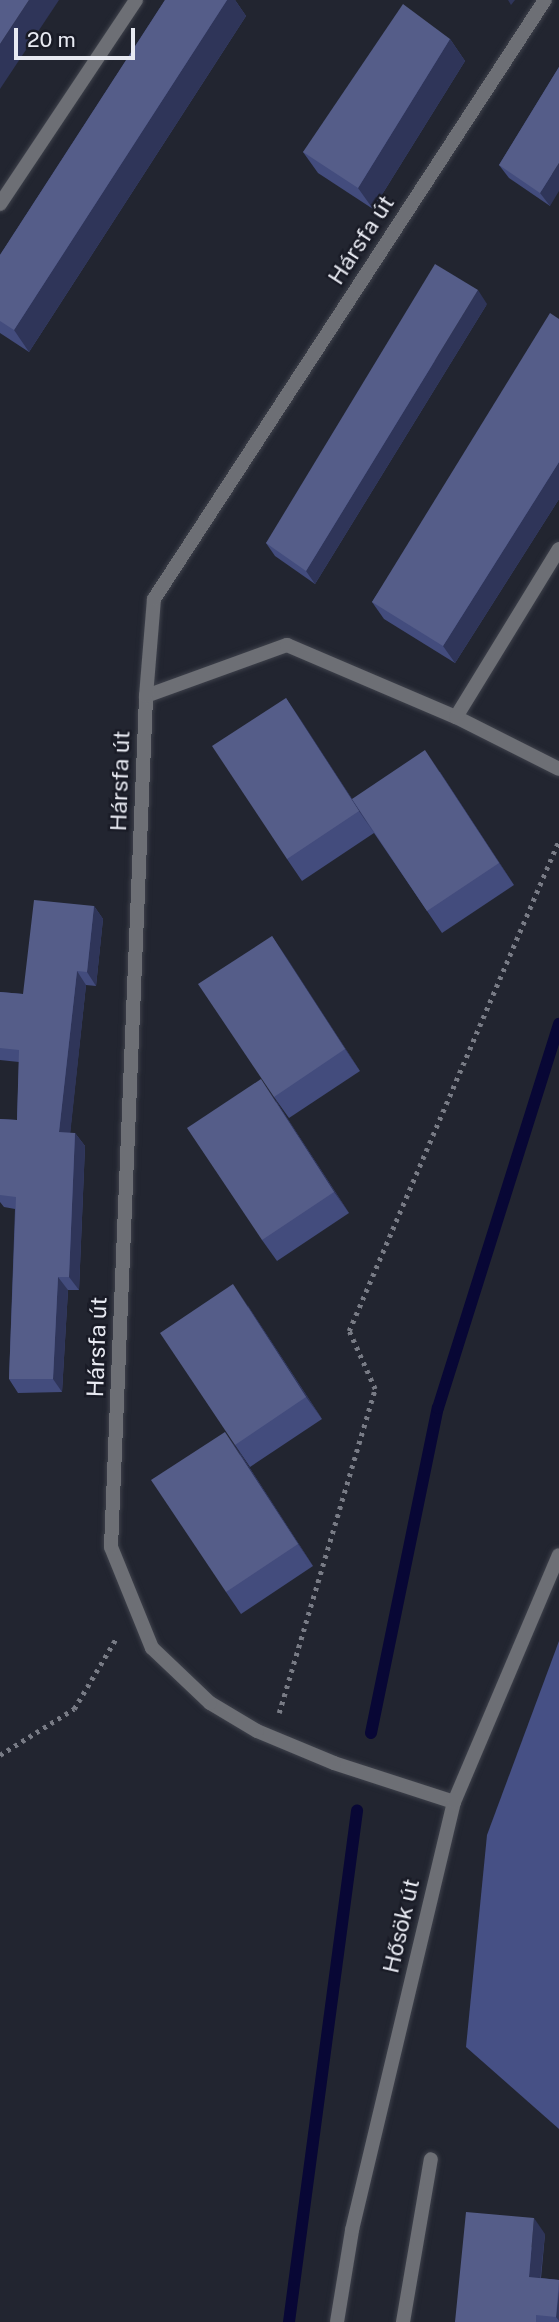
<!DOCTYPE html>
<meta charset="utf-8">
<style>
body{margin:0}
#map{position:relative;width:559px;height:2322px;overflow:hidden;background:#222530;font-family:"Public Sans",sans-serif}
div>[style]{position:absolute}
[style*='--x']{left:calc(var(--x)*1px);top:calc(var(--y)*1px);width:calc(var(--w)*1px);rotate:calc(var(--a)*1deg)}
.forest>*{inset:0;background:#465085}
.stream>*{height:12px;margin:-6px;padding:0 6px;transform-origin:6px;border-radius:6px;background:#080735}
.path>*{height:4.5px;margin-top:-2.25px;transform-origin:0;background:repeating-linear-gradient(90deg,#787b85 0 3.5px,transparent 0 8.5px)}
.roads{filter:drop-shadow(0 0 2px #3e414b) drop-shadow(0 0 2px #3e414b)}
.minor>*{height:14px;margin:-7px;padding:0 7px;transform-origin:7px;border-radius:7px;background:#6d6f75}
.wall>*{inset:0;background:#434c7d}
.shaded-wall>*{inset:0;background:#2f3559}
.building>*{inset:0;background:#555d89}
span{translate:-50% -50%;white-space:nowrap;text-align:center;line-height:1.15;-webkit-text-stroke:5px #191b26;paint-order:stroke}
.street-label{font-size:23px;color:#e8eaf2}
.scale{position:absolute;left:14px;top:28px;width:121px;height:32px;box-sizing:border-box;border:4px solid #e8eaf2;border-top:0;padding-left:9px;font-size:21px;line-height:24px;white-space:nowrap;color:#e8eaf2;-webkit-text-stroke:5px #191b26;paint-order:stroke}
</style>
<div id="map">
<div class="forest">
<div style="clip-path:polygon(559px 1641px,559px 2129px,466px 2047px,487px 1835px)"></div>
</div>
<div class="stream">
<div style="--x:371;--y:1733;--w:332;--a:-78.4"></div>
<div style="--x:438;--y:1408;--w:403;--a:-72.5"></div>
<div style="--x:289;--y:2322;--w:516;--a:-82.42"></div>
</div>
<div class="path">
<div style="--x:279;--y:1713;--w:338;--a:-73.5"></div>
<div style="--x:375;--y:1389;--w:64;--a:-114.1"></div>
<div style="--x:349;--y:1331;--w:534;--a:-66.84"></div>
<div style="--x:0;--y:1755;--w:87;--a:-31.9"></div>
<div style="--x:74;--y:1709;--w:84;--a:-59.2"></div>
</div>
<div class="roads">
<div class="minor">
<div style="--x:0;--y:204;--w:245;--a:-56.3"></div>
<div style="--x:146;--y:696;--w:150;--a:-19.9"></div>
<div style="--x:287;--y:645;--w:184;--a:23.1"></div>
<div style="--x:456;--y:717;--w:115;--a:26.8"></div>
<div style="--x:456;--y:717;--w:197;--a:-58.5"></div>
<div style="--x:454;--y:1802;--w:126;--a:-162"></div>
<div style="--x:334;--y:1763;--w:83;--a:-157.4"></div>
<div style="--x:257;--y:1731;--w:55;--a:-149.2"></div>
<div style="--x:210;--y:1703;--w:80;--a:-136.5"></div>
<div style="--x:152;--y:1648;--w:109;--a:-112.1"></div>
<div style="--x:111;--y:1547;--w:852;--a:-87.64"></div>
<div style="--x:146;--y:696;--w:97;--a:-85.3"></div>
<div style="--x:154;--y:599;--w:715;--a:-56.87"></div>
<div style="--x:337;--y:2322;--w:93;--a:-80.7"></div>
<div style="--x:352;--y:2230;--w:440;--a:-76.6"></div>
<div style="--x:454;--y:1802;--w:268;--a:-67"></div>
<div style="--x:403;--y:2322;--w:165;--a:-80.3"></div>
</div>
</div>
<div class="wall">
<div style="clip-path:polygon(165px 0,235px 0,246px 16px,29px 352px,0 333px,0 255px)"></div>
<div style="clip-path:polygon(450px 39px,465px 61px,373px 209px,318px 173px,303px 152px)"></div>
<div style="clip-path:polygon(559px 67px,550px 206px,509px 178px,499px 165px)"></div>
<div style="clip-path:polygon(487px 304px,315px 584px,275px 556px,266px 543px)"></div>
<div style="clip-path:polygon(559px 319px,559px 499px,455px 663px,384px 619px,372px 602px)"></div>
<div style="clip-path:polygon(286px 698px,352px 799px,440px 772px,514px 885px,442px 933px,374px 833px,302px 881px,287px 859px)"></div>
<div style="clip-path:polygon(94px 906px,103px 919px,96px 986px,86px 985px,70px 1133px,75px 1133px,85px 1146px,79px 1290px,68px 1290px,62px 1392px,18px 1393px,9px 1379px,15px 1209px,4px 1207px,0 1202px,0 1119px,17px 1120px,19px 1062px,0 1060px,0 992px,23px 994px)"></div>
<div style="clip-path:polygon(272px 936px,360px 1071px,289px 1118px,274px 1097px)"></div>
<div style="clip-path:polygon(276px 1101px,349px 1213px,277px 1261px,262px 1240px)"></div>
<div style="clip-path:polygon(248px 1306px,322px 1419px,250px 1467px,235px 1445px)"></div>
<div style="clip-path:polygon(240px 1453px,313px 1566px,241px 1614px,226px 1592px)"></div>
<div style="clip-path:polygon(545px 2234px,541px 2278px,559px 2280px,559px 2322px,455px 2322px)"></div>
</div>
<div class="shaded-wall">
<div style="clip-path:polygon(29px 0,59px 0,0 89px,0 44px)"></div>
<div style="clip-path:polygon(227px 0,235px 0,246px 16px,29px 352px,14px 330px)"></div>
<div style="clip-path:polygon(508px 0,515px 0,511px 5px)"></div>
<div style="clip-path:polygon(450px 39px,465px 61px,373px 209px,358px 188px)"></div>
<div style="clip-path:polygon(559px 163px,559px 191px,550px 206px,540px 193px)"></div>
<div style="clip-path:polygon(478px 290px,487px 304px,315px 584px,306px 571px)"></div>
<div style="clip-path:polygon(559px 462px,559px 499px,455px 663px,443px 646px)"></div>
<div style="clip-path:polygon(286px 698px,301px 720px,374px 833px,359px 811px)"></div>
<div style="clip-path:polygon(425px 750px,440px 772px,514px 885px,499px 863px)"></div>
<div style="clip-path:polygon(94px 906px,103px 919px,96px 986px,87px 972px)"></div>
<div style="clip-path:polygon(272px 936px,287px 958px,360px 1071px,345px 1049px)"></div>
<div style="clip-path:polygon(77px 971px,86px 985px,69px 1145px,59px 1132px)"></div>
<div style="clip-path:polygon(261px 1079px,276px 1101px,349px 1213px,334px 1192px)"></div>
<div style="clip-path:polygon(75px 1133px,85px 1146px,79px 1290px,69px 1277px)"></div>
<div style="clip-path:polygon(58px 1277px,68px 1290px,62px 1392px,53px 1379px)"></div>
<div style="clip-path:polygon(233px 1284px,248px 1306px,322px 1419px,306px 1397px)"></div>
<div style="clip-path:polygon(225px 1432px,240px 1453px,313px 1566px,298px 1544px)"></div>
<div style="clip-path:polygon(534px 2218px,545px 2234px,539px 2292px,529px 2277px)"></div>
<div style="clip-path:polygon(559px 2291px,559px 2321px,556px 2317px)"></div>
</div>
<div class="building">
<div style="clip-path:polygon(0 0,29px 0,0 44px)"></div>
<div style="clip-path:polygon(165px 0,227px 0,14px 330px,0 321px,0 255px)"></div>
<div style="clip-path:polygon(403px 4px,450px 39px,358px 188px,303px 152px)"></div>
<div style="clip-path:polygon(559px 67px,559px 163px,540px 193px,499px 165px)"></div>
<div style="clip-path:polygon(435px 264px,478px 290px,306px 571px,266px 543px)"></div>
<div style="clip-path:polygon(550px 313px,559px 319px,559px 462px,443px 646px,372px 602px)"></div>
<div style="clip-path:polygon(286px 698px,359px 811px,287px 859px,212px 746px)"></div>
<div style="clip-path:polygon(425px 750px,499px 863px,427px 911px,352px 799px)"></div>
<div style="clip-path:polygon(34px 900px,94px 906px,87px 972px,77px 971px,59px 1132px,75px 1133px,69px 1277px,58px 1277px,53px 1379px,9px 1379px,16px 1197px,0 1195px,0 1119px,17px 1120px,19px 1050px,0 1048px,0 992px,23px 994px)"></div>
<div style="clip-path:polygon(272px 936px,345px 1049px,274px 1097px,198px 984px)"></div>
<div style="clip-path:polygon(261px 1079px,334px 1192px,262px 1240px,187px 1128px)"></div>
<div style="clip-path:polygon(233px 1284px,306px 1397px,235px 1445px,160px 1333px)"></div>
<div style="clip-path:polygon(225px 1432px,298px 1544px,226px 1592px,151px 1480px)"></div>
<div style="clip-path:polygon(466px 2212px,534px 2218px,529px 2277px,559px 2280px,556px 2317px,536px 2315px,536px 2322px,455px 2322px)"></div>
</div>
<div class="street-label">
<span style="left:361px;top:240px;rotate:-57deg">Hársfa út</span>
<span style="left:120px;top:781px;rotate:-88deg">Hársfa út</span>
<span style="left:97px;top:1347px;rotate:-88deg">Hársfa út</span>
<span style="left:401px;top:1926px;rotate:-77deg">Hősök út</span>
</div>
<div class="scale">20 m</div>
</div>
